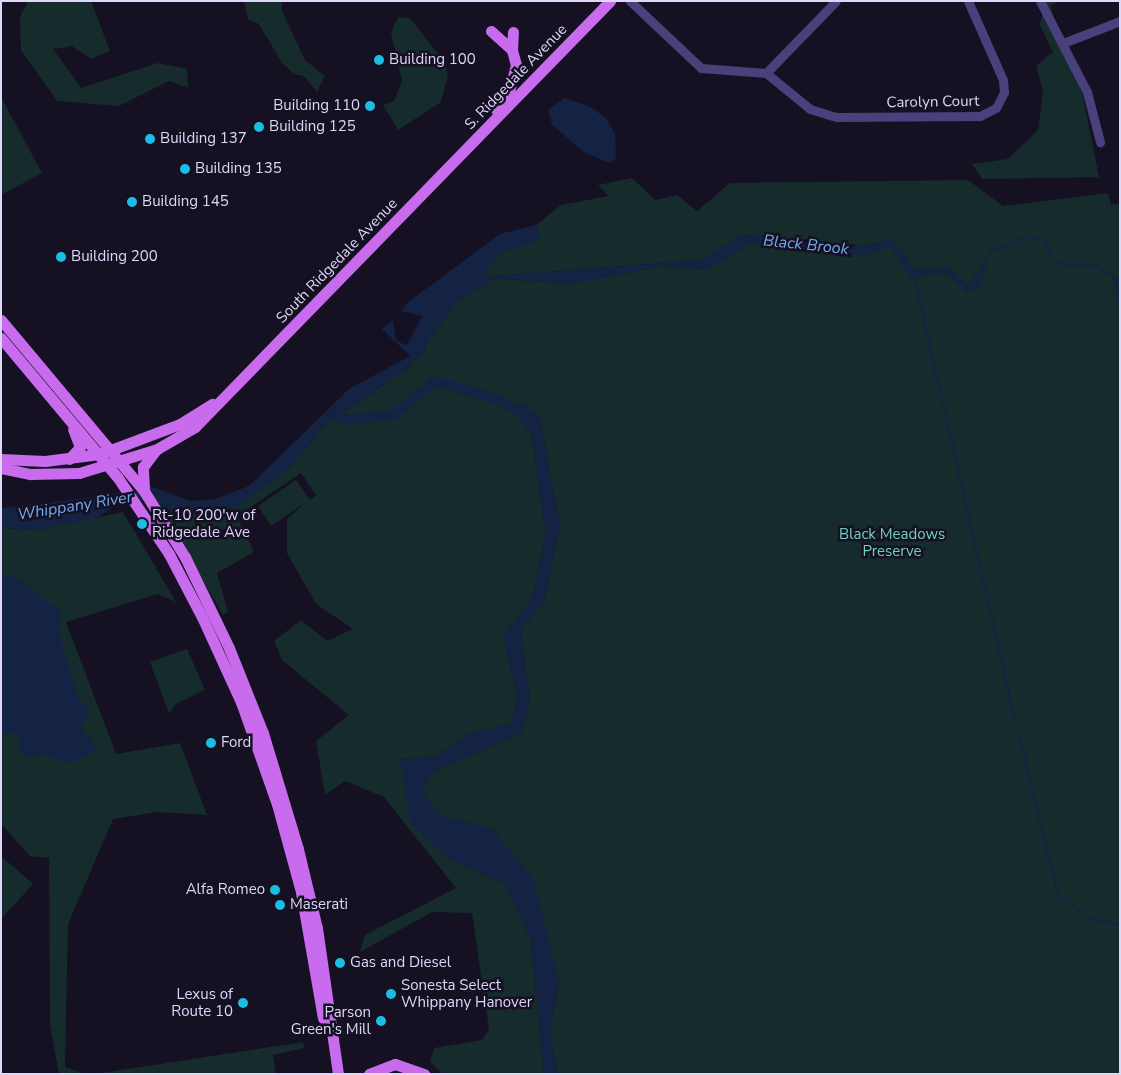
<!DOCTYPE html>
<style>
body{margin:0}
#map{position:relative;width:1121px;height:1075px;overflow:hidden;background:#151122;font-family:"Nunito Sans",sans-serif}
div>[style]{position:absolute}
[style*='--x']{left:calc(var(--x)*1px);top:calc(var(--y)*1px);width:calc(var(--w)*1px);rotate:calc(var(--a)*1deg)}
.green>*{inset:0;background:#152b2c}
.water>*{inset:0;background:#142243}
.stream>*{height:2px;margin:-1px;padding:0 1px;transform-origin:1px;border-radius:1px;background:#142243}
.river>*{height:10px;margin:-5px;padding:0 5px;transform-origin:5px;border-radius:5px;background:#142243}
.minor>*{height:9px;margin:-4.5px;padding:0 4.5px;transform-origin:4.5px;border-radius:4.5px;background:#49417c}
.major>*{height:11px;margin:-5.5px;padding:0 5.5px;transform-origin:5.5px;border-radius:5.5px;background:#c86bed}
.dots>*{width:14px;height:14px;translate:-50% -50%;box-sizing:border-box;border:2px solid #151122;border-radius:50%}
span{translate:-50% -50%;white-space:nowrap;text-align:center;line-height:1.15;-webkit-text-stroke:5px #151122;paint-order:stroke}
.poi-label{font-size:15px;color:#ded7fa}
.left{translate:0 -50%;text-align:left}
.right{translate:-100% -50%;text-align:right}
.street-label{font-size:15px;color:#ded7fa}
.park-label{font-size:15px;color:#6cd2c1}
.water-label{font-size:16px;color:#71aaee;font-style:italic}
.frame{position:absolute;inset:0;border:2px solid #ded7fa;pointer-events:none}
</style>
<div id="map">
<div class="green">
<div style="clip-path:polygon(28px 1px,91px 1px,110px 51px,91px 59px,72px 46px,53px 49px,81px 88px,158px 63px,187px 69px,188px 88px,169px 81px,119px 106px,57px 101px,21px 50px,20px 17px)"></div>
<div style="clip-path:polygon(244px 1px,282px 1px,282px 11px,305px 60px,325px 76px,317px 92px,304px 76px,294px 74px,282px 63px,259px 24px,248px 19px)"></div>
<div style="clip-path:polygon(1045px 1px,1061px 1px,1050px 6px,1083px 96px,1099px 177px,982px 179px,972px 164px,1008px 159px,1038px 130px,1043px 90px,1036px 66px,1053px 52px,1040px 25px)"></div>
<div style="clip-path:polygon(398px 17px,410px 18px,443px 60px,448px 75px,441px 102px,398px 130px,383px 105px,394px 101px,402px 81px,391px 33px)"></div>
<div style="clip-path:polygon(1px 97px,42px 173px,1px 195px)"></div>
<div style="clip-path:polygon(632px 178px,655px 200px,677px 195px,697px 211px,730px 183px,968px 180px,1003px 206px,1108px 193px,1111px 204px,1120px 204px,1120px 1074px,557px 1074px,550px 1030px,559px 980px,493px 829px,442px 817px,422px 792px,432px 772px,521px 733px,530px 702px,520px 630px,544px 601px,560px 526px,540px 419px,517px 413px,532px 436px,546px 534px,532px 600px,503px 636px,518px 699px,511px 724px,466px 735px,438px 756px,400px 760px,449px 859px,505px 884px,531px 940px,544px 1074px,443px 1074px,430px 1062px,434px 1048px,482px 1040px,489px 1029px,472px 913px,432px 912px,360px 952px,365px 935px,456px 888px,384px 797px,345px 781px,325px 795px,316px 741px,349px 715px,282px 660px,274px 641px,301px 620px,327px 641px,353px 629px,316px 604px,287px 553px,287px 519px,305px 503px,271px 526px,258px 506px,296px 480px,310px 500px,316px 495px,301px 473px,237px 516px,254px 552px,217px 573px,228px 612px,223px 615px,157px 501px,175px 517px,234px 508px,289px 468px,325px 425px,409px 367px,457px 301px,496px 278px,569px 284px,661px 266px,708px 269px,749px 243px,863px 255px,891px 246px,911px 278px,944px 272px,968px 291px,987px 260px,968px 286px,948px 268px,914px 270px,890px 239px,863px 247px,743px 235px,702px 260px,482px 277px,497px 254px,539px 239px,536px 225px,561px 205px,609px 196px,598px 185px)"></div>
<div style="clip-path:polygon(123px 512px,176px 602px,158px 594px,66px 622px,116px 754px,180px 743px,207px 815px,157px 812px,113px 819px,68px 924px,65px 1067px,84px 1074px,59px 1074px,50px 1024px,49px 858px,30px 856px,1px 824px,1px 528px,37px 530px)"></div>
<div style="clip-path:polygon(187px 649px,205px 690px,176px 704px,169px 713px,150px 662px)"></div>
<div style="clip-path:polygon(1px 856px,33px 884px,1px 919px)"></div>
<div style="clip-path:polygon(303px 1042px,304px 1048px,273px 1055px,276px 1074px,95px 1074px)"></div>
</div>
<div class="water">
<div style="clip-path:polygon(564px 98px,591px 107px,607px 119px,615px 134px,616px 159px,609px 163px,584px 152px,552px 125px,548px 110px)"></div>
<div style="clip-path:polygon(536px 225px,540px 239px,497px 254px,482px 277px,702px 260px,743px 235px,863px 247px,890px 239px,914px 270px,948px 268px,968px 286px,988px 258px,980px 286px,967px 291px,944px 272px,911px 278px,891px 246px,863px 255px,749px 243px,709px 269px,661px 266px,569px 284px,496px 278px,457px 301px,409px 367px,325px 425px,289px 468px,234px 508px,175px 517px,157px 501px,147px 485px,191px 501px,215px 499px,249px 486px,349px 389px,410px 356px,382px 329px,393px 320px,396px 341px,407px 345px,422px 316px,401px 311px,408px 302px,500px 234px)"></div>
<div style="clip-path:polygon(521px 402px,540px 419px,560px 526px,544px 601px,520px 630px,530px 702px,521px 733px,432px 772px,422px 792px,442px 817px,493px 829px,534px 880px,559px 980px,550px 1030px,557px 1074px,544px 1074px,531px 940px,505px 884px,449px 859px,411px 824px,400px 760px,438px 756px,466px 735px,511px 724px,518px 699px,503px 636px,532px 600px,546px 534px,532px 436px,517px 413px)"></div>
<div style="clip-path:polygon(112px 495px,117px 504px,97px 518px,37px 530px,1px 528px,1px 508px)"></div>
<div style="clip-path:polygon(1px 574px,20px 580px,62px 613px,58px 631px,79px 700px,88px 708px,88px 717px,80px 726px,96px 745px,92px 754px,69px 763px,38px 753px,32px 759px,21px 753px,17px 733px,1px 734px)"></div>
</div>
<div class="stream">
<div style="--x:895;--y:246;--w:9;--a:27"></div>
<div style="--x:903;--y:250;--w:12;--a:70"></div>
<div style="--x:984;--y:264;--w:16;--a:-60"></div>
<div style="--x:992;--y:250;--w:40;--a:-20.2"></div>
<div style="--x:1030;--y:236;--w:16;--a:18"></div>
<div style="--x:1045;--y:241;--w:16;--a:68"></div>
<div style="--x:1051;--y:256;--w:14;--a:39"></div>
<div style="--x:1062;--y:265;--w:32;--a:-2"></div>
<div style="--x:1094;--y:264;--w:31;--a:33"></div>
<div style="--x:914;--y:276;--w:454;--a:77.2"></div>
<div style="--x:1116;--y:280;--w:34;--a:83"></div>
<div style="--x:957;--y:282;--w:14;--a:39"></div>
<div style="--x:968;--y:291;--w:11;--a:-27"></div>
<div style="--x:412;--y:361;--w:17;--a:-40"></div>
<div style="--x:425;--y:350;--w:8;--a:-83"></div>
<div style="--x:1020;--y:739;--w:160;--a:76.2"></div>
<div style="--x:1058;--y:894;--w:41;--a:38"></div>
<div style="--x:1090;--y:919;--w:31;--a:11"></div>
</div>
<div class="river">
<div style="--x:327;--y:419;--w:8;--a:-40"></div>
<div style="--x:333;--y:414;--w:14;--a:25"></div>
<div style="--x:346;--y:420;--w:48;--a:-5.9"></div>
<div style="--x:394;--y:415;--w:53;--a:-39.7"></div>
<div style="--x:435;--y:381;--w:68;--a:16.3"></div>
<div style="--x:500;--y:400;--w:32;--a:32"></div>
<div style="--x:100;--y:500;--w:53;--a:-5.4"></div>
</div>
<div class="minor">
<div style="--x:630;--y:1;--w:98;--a:43.3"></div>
<div style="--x:701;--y:68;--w:65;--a:4.4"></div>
<div style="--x:766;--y:73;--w:57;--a:39.3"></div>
<div style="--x:810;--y:109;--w:28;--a:17"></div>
<div style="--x:837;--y:117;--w:143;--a:-0.4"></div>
<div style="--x:980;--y:116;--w:18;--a:-27"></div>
<div style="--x:996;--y:108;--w:18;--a:-63"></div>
<div style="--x:1004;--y:92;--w:12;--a:-95"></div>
<div style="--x:1003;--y:80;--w:86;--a:-113.9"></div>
<div style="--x:1040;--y:1;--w:102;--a:62.7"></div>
<div style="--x:1087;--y:92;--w:52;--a:75.4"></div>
<div style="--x:1063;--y:43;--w:61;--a:-21.1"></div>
<div style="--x:766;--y:73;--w:100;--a:-45.8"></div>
</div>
<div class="major">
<div style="--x:491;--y:31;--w:28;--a:42"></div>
<div style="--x:512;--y:50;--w:16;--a:75"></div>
<div style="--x:516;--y:65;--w:28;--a:105"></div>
<div style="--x:509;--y:92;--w:22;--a:126"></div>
<div style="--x:512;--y:50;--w:18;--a:-87"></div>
<div style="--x:1;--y:320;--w:223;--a:50.1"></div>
<div style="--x:144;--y:491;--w:78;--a:58.2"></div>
<div style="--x:185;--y:557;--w:101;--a:64.2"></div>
<div style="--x:229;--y:648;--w:92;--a:68.2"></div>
<div style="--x:263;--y:733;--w:121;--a:73.2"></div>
<div style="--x:298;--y:849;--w:81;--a:76.5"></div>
<div style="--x:317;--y:928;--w:148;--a:81.8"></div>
<div style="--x:1;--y:338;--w:182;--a:50.1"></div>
<div style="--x:118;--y:478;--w:92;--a:56.1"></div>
<div style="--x:169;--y:554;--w:71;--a:62.4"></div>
<div style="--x:202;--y:617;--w:94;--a:65.4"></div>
<div style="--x:241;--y:702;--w:108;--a:70.6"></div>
<div style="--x:277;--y:804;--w:91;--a:74.7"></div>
<div style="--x:301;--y:892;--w:128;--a:80.1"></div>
<div style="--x:1;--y:459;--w:44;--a:2.6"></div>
<div style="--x:45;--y:461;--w:55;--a:-7.3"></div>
<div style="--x:100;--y:454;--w:85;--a:-20.6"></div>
<div style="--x:180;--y:424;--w:38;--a:-32"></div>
<div style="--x:69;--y:459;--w:16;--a:-47"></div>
<div style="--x:80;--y:447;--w:19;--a:-111"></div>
<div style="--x:1;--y:468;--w:30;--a:12"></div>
<div style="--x:30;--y:474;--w:49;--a:-1.2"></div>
<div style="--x:79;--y:473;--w:82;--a:-17.1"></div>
<div style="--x:157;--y:449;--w:44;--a:-30.1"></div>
<div style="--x:195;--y:427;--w:595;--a:-45.75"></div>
<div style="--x:144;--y:489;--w:22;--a:-93"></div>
<div style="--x:143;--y:467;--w:21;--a:-53"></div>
<div style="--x:369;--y:1074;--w:28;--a:-21"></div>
<div style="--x:395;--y:1064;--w:31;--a:19"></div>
</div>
<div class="dots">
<div style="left:379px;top:60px;background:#1bbde2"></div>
<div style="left:370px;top:106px;background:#1bbde2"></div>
<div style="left:259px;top:127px;background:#1bbde2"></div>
<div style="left:150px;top:139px;background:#1bbde2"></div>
<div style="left:185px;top:169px;background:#1bbde2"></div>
<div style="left:132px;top:202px;background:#1bbde2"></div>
<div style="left:61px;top:257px;background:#1bbde2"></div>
<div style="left:142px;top:524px;background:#1bbde2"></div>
<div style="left:211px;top:743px;background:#1bbde2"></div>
<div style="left:275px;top:890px;background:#1bbde2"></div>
<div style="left:280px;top:905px;background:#1bbde2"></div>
<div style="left:340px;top:963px;background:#1bbde2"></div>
<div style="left:391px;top:994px;background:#1bbde2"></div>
<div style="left:243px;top:1003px;background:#1bbde2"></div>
<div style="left:381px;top:1021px;background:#1bbde2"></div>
</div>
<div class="poi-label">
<span class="left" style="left:389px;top:60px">Building 100</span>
<span class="right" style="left:360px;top:106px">Building 110</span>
<span class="left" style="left:269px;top:127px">Building 125</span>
<span class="left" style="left:160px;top:139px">Building 137</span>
<span class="left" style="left:195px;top:169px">Building 135</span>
<span class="left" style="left:142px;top:202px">Building 145</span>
<span class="left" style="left:71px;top:257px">Building 200</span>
<span class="left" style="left:152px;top:524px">Rt-10 200'w of<br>Ridgedale Ave</span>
<span class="left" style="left:221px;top:743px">Ford</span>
<span class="right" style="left:265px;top:890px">Alfa Romeo</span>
<span class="left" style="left:290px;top:905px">Maserati</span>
<span class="left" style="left:350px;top:963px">Gas and Diesel</span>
<span class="left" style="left:401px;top:994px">Sonesta Select<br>Whippany Hanover</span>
<span class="right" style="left:233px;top:1003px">Lexus of<br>Route 10</span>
<span class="right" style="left:371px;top:1021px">Parson<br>Green's Mill</span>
</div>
<div class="street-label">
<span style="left:516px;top:77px;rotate:-46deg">S. Ridgedale Avenue</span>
<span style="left:933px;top:102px;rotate:-1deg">Carolyn Court</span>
<span style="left:337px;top:261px;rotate:-46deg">South Ridgedale Avenue</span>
</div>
<div class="park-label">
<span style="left:892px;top:543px">Black Meadows<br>Preserve</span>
</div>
<div class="water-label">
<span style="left:806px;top:245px;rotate:6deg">Black Brook</span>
<span style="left:75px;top:506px;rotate:-9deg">Whippany River</span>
</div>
<div class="frame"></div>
</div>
